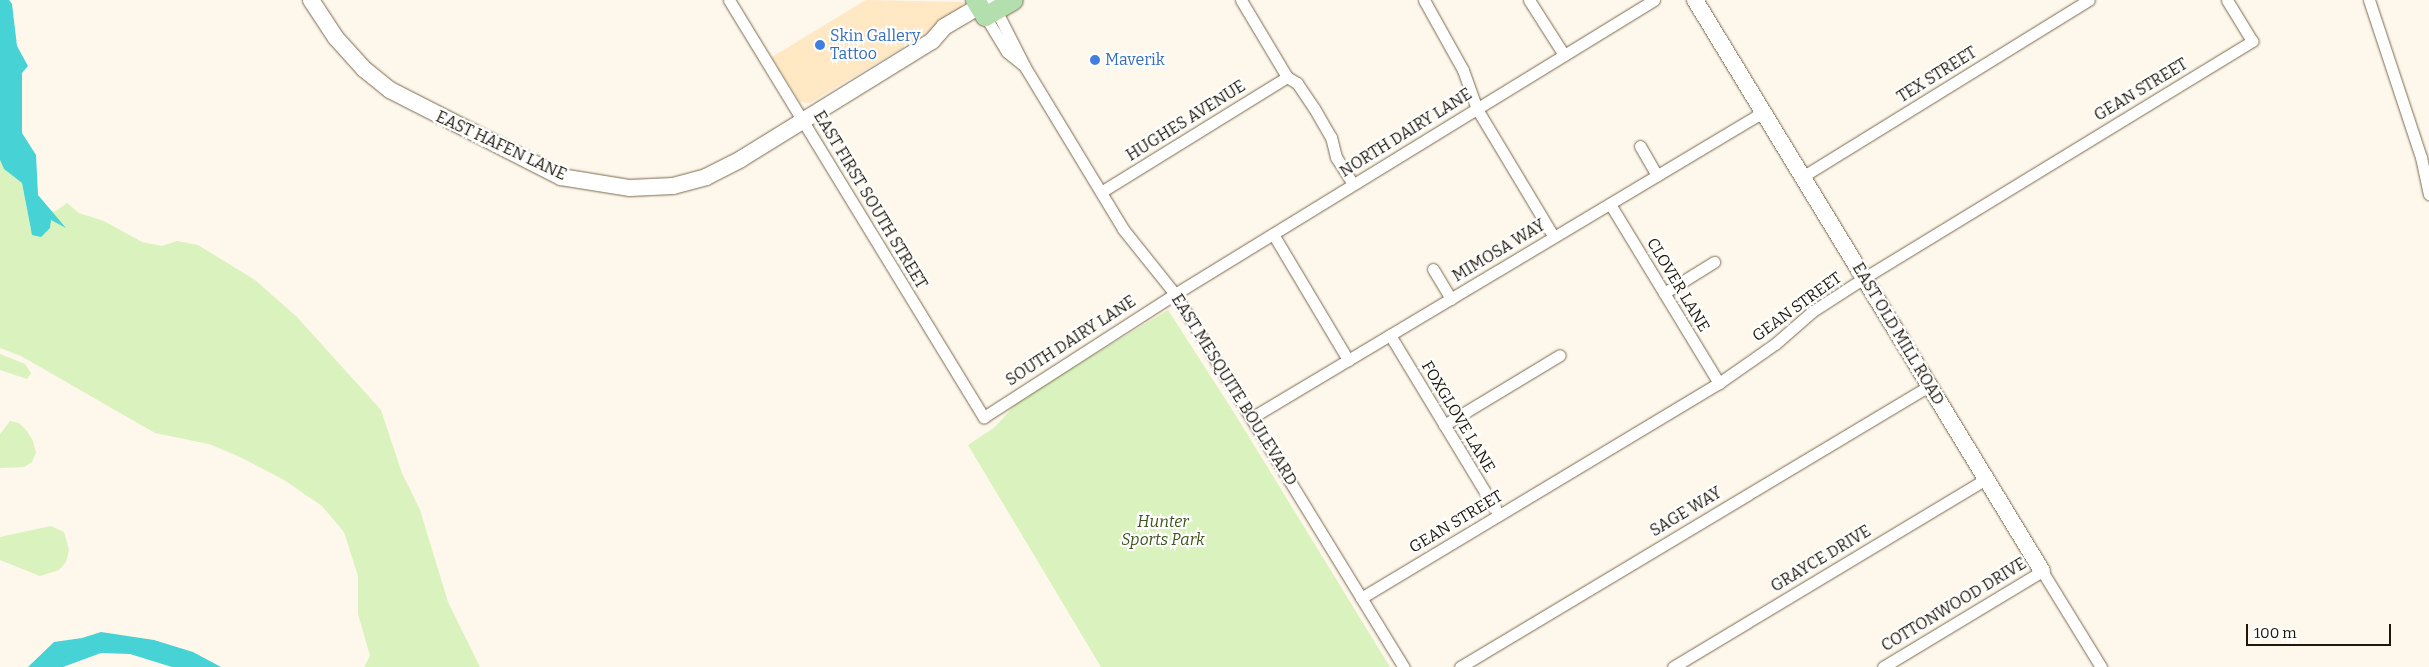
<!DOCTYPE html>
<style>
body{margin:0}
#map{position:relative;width:2429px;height:667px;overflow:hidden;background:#fef7eb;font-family:Bitter,serif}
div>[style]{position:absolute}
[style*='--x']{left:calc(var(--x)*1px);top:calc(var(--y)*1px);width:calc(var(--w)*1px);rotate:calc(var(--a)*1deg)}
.built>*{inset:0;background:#ffe8c3}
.green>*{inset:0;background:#daf2be}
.water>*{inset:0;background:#47d2d6}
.roads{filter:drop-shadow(0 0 1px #7a6a4f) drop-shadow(0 0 1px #7a6a4f)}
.street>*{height:11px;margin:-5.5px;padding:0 5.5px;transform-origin:5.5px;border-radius:5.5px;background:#fff}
.secondary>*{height:16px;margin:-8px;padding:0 8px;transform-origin:8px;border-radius:8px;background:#fff}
.primary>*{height:19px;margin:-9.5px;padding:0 9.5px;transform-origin:9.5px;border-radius:9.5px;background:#b3dfaf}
.dots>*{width:14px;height:14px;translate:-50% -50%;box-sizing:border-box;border:2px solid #fff;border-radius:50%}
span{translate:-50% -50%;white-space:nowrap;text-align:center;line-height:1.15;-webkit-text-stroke:4px #fff;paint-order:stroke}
.shop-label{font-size:16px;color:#366cbe}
.left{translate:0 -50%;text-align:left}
.street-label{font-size:16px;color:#1d170c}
.park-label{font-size:16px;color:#3d541a;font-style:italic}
.scale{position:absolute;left:2246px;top:624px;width:145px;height:22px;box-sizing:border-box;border:2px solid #1d170c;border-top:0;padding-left:6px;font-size:15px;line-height:18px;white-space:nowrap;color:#1d170c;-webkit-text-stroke:4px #fff;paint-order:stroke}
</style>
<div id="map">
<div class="built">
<div style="clip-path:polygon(866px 0,963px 2px,960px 13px,810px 103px,800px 102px,772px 57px)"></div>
</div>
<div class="green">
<div style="clip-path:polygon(0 160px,4px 169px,22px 183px,31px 230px,51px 220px,65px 226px,50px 211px,56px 211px,67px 203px,79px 213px,104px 221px,142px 242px,162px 246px,177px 241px,198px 245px,255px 280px,297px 317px,381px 410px,402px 473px,420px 510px,448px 602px,480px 667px,364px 667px,370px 656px,358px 614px,358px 576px,344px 532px,322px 506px,284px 480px,240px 457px,209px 444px,155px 433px,21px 356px,0 348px)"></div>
<div style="clip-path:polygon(1168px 310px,1233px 411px,1390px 667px,1101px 667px,968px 445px,995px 427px,1019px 400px)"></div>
<div style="clip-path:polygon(0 354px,25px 364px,31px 373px,27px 379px,0 370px)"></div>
<div style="clip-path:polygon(10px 421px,19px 423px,27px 431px,33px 441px,36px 453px,32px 462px,24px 467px,0 468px,0 434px)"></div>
<div style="clip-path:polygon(51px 526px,64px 532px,69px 550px,66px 562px,59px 570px,40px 576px,0 560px,0 537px)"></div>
</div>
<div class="water">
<div style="clip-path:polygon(0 0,9px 0,12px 4px,17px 46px,28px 66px,22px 73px,22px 133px,36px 155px,38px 195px,66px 228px,51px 220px,50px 228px,41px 237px,32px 235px,22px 183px,4px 169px,0 160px)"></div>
<div style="clip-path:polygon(101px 632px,154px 640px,193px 652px,221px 667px,172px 667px,130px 654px,101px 653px,63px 667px,28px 667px,54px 642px,82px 638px)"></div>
</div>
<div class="roads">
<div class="street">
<div style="--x:729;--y:0;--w:489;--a:58.6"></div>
<div style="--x:984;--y:417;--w:227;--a:-32.8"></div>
<div style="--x:1175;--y:294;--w:562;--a:-31.54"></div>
<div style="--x:1241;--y:0;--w:90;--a:59.1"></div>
<div style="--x:1287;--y:77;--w:12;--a:31"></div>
<div style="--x:1297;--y:83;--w:30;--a:56"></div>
<div style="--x:1314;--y:108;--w:34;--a:60"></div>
<div style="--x:1331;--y:137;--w:21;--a:76"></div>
<div style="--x:1336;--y:157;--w:32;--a:58"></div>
<div style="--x:1424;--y:0;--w:80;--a:60.9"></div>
<div style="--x:1463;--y:70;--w:41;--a:70.3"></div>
<div style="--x:1477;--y:109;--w:149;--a:59"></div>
<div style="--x:1529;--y:0;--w:65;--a:57.5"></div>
<div style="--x:2369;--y:0;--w:165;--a:71.7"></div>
<div style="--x:2421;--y:157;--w:38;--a:78"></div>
<div style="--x:996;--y:10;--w:64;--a:63"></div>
<div style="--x:1025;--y:67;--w:189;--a:58.8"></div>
<div style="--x:1123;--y:229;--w:83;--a:51.3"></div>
<div style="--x:1175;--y:294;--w:438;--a:58.5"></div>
<div style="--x:985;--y:16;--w:42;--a:58.6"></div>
<div style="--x:1007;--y:52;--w:22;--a:39"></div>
<div style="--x:1640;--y:146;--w:34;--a:60"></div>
<div style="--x:1802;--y:177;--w:337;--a:-31.7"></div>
<div style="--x:1101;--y:192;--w:219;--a:-31.7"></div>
<div style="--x:1610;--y:204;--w:210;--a:58.7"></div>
<div style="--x:1273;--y:234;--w:147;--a:59.2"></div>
<div style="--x:1433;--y:269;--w:35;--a:59"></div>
<div style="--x:1664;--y:293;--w:59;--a:-31.8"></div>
<div style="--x:1390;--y:335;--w:210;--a:58.8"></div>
<div style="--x:1251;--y:418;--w:596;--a:-30.86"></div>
<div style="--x:1444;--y:425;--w:135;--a:-31.1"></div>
<div style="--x:1361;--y:598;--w:418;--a:-31"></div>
<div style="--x:1719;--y:383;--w:68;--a:-34.9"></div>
<div style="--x:1775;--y:344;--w:50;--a:-41"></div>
<div style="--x:1813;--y:311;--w:61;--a:-32.9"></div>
<div style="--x:1864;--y:278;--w:455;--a:-31.4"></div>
<div style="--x:2252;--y:41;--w:48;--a:-121.4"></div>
<div style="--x:1460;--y:667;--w:547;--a:-30.93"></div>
<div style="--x:1673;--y:667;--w:365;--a:-31"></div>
<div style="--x:1883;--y:667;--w:186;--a:-31.1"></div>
<div style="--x:2042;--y:571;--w:113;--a:58.4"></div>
</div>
<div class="secondary">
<div style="--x:311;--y:0;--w:45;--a:56.7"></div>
<div style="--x:336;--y:38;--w:42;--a:47.9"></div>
<div style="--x:364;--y:69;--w:33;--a:39"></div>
<div style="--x:390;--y:90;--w:192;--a:27"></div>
<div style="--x:561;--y:177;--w:70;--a:9.1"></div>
<div style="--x:630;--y:188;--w:43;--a:-2.7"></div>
<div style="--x:673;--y:186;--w:34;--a:-15"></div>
<div style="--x:706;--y:177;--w:39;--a:-27"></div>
<div style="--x:741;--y:159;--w:225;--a:-31.7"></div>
<div style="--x:932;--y:41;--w:18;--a:-49"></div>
<div style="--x:944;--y:27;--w:53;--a:-30.4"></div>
<div style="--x:1695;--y:0;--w:668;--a:58.71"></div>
</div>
<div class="primary">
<div style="--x:975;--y:0;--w:19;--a:58"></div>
<div style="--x:985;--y:16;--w:32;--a:-30"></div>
</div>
</div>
<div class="dots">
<div style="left:820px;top:45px;background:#3f7fe0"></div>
<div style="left:1095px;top:60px;background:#3f7fe0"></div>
</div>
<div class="shop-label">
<span class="left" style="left:830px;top:45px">Skin Gallery<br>Tattoo</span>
<span class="left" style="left:1105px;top:60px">Maverik</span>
</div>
<div class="street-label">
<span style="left:1937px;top:75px;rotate:-32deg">TEX STREET</span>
<span style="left:2141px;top:90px;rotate:-31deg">GEAN STREET</span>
<span style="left:1186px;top:121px;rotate:-32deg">HUGHES AVENUE</span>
<span style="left:1406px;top:133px;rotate:-32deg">NORTH DAIRY LANE</span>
<span style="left:501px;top:146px;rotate:25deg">EAST HAFEN LANE</span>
<span style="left:870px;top:200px;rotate:59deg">EAST FIRST SOUTH STREET</span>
<span style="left:1499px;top:251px;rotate:-31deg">MIMOSA WAY</span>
<span style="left:1678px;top:285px;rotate:59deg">CLOVER LANE</span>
<span style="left:1797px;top:307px;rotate:-36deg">GEAN STREET</span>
<span style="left:1898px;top:334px;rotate:59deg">EAST OLD MILL ROAD</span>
<span style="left:1071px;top:341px;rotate:-33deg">SOUTH DAIRY LANE</span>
<span style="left:1234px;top:390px;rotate:58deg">EAST MESQUITE BOULEVARD</span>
<span style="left:1458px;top:417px;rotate:59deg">FOXGLOVE LANE</span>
<span style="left:1686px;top:512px;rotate:-31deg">SAGE WAY</span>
<span style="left:1456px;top:522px;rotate:-31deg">GEAN STREET</span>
<span style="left:1821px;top:559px;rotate:-31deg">GRAYCE DRIVE</span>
<span style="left:1954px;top:605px;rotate:-31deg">COTTONWOOD DRIVE</span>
</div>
<div class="park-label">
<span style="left:1163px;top:531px">Hunter<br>Sports Park</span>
</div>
<div class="scale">100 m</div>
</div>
